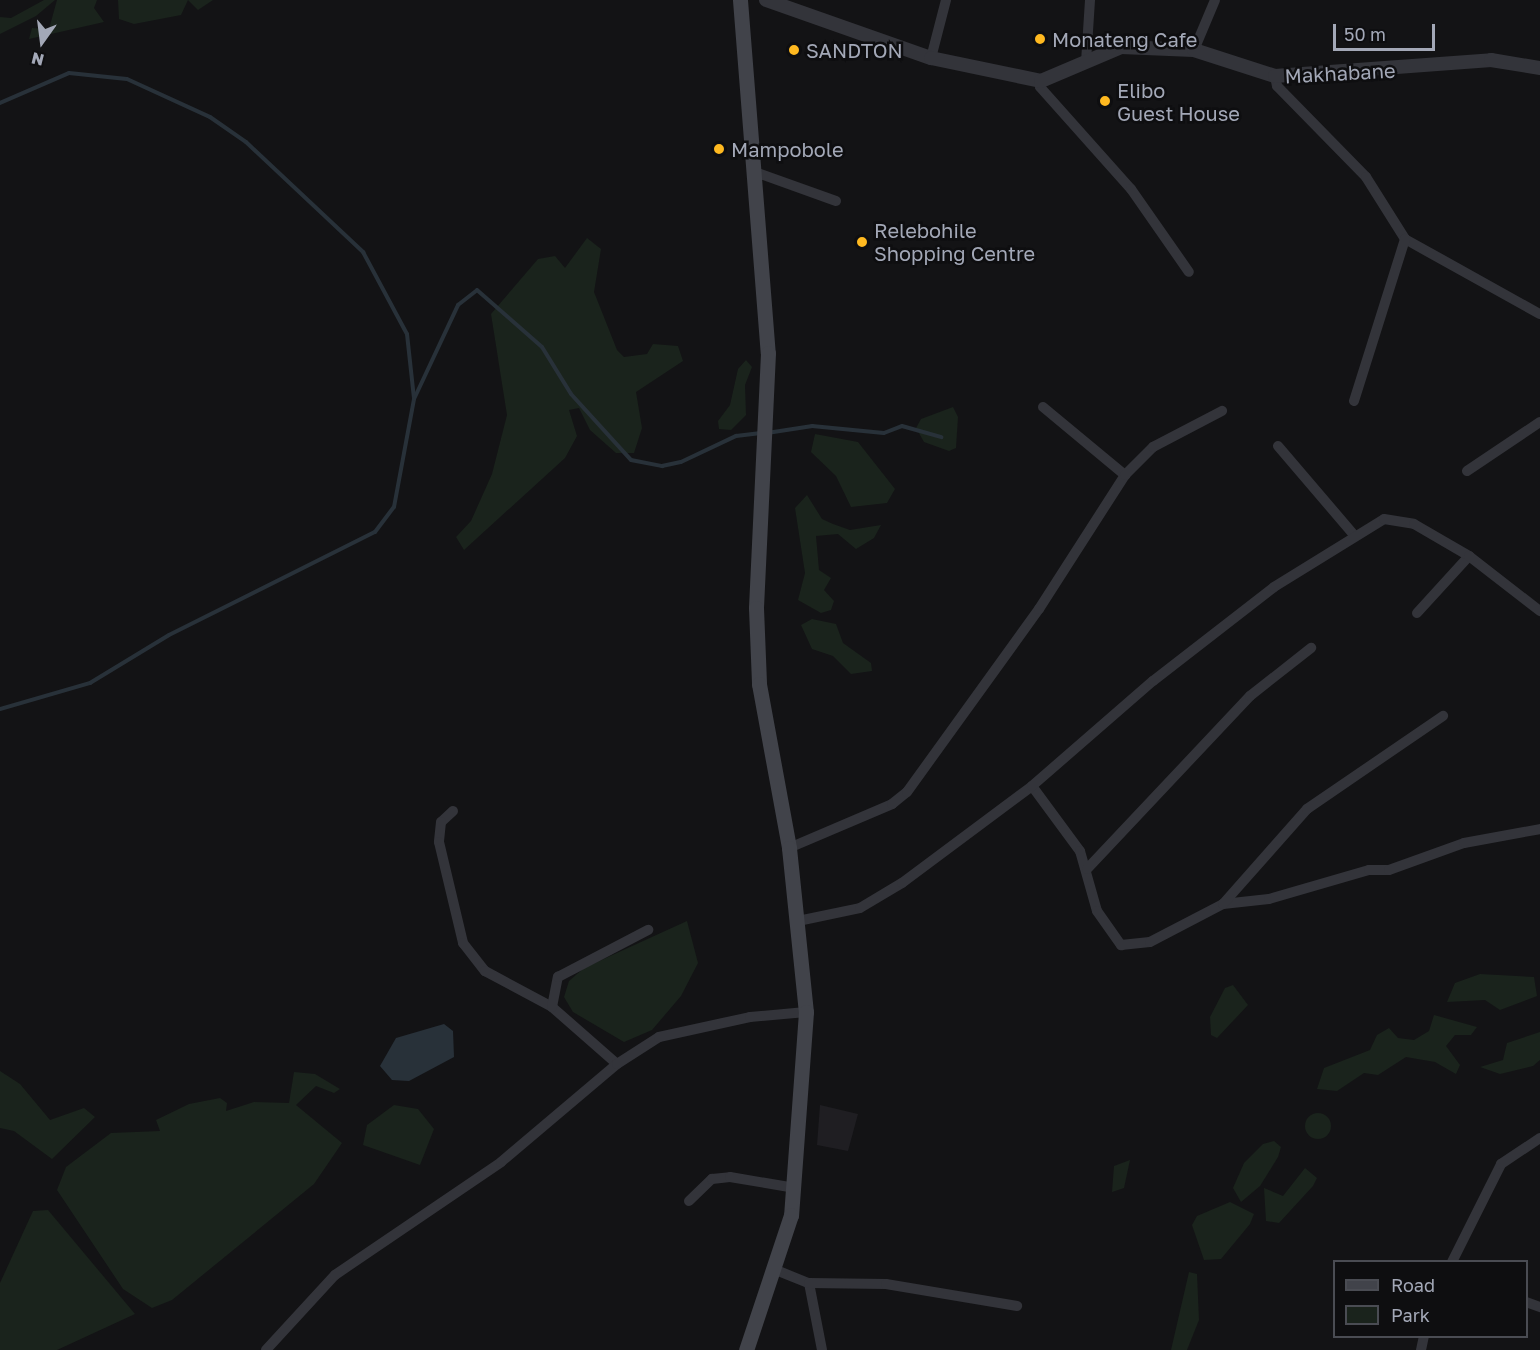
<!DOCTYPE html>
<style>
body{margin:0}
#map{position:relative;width:1540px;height:1350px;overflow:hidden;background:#131315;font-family:"Golos Text",sans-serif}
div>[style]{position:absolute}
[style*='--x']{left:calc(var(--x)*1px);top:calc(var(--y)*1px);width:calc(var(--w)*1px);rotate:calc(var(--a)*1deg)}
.built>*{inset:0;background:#1f1e22}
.green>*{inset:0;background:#1a231c}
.round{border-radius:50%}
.water>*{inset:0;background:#283139}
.stream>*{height:4px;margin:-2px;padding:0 2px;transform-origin:2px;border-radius:2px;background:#283139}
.minor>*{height:10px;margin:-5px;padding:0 5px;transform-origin:5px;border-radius:5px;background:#33343a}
.tertiary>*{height:14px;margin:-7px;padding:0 7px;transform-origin:7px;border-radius:7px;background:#33343a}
.secondary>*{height:15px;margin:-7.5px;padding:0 7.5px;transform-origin:7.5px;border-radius:7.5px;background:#41434a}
.dots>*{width:16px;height:16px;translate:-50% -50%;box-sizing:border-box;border:3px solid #0e0e10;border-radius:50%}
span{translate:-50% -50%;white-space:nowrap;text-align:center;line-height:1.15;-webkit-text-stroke:5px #0e0e10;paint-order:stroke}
.poi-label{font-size:20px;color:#a3a8b7}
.left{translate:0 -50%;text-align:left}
.street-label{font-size:20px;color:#a3a8b7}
.legend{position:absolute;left:1333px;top:1260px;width:195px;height:78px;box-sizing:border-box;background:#0e0e10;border:2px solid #4a4c53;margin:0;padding:8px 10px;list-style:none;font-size:18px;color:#a3a8b7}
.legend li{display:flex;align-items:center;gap:12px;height:30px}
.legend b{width:30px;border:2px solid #4a4c53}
.north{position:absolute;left:12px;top:12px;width:60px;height:60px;-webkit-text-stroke:4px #0e0e10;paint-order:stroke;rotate:194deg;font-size:16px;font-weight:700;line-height:24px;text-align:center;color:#a3a8b7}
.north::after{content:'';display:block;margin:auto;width:21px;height:27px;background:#a3a8b7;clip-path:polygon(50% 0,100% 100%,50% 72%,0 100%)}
.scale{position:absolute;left:1333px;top:24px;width:102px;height:27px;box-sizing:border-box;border:3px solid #a3a8b7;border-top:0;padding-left:8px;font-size:18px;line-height:21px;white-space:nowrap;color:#a3a8b7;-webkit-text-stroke:4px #0e0e10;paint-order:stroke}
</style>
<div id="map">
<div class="built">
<div style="clip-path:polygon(820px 1105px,858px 1114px,848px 1151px,817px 1145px)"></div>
</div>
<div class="green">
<div style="clip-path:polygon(44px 0,55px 0,36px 16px,0 34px,0 17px,11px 18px)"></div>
<div style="clip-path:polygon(57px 0,97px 0,94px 8px,104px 22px,29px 39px,32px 28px,49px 29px)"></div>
<div style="clip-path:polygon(118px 0,213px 0,198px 10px,188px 0,181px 15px,134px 24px,119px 19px)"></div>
<div style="clip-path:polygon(587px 238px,601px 249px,594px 292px,617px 350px,624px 357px,647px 354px,653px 344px,678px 346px,683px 361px,636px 392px,642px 428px,634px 453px,616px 453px,590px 430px,579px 408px,569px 410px,577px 436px,565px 458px,464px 550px,456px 537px,471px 521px,492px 474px,507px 415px,491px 314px,538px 259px,555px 256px,565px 268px)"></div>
<div style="clip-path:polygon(746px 360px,752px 367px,745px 385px,746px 415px,731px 430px,719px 429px,718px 421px,730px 405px,738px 369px)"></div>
<div style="clip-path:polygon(953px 407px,958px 417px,956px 448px,949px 451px,924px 442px,916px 428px,921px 419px)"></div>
<div style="clip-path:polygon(815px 434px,858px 442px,895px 489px,887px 503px,851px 507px,836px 476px,811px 452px)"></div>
<div style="clip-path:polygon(807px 495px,822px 519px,833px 524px,850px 530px,881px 525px,874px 538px,856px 549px,838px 534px,816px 536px,819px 570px,831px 578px,824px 590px,834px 601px,831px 610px,821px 613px,798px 600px,805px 573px,795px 508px)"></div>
<div style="clip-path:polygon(812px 619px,836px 624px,843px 643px,871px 663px,872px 671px,851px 674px,833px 656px,812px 649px,801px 625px)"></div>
<div style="clip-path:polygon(687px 921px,698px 963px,681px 996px,652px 1030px,624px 1042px,573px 1012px,564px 997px,569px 981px,584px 968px)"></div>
<div style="clip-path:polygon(1480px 974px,1534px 977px,1537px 996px,1500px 1010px,1485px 1000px,1447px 1002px,1455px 983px)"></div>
<div style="clip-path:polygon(1233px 985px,1248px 1005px,1217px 1038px,1211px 1035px,1210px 1017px,1225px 988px)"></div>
<div style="clip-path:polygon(1434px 1015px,1477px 1027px,1471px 1035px,1455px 1035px,1446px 1046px,1460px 1065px,1456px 1074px,1435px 1062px,1406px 1057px,1378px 1075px,1364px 1073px,1337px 1091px,1317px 1089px,1324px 1068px,1370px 1050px,1377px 1035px,1389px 1028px,1398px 1038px,1414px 1040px,1429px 1031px)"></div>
<div style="clip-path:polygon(1540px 1032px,1540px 1060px,1533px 1066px,1500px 1074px,1480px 1067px,1503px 1060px,1507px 1043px)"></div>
<div style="clip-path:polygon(0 1071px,20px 1084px,50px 1120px,84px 1108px,95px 1117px,52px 1159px,14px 1131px,0 1128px)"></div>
<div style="clip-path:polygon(294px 1072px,315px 1074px,340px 1089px,334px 1093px,316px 1086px,296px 1105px,342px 1143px,314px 1184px,172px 1300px,152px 1308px,123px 1289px,57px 1190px,66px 1167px,111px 1133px,160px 1131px,156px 1120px,189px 1104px,220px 1098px,227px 1103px,226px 1111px,254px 1102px,289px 1103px)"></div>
<div style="clip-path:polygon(394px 1105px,418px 1109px,434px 1129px,420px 1165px,363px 1145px,367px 1125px)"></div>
<div class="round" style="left:1305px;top:1113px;width:26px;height:26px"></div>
<div style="clip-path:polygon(1274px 1141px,1281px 1147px,1278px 1157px,1260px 1186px,1241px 1202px,1233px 1188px,1244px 1163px,1263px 1144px)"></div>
<div style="clip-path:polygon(1130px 1160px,1124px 1188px,1112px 1192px,1114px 1166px)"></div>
<div style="clip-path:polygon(1305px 1168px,1317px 1178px,1313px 1186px,1279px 1223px,1266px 1221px,1264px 1188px,1283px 1196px)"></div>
<div style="clip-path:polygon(1230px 1202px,1254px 1214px,1250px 1224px,1221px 1259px,1204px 1260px,1192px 1225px,1197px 1216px)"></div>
<div style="clip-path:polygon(48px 1210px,135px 1314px,57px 1350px,0 1350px,0 1283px,33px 1211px)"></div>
<div style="clip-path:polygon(1189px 1272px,1197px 1274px,1199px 1320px,1187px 1350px,1171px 1350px)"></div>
</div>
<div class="water">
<div style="clip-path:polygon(444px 1024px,453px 1031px,454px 1057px,409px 1081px,392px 1080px,380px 1066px,396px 1038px)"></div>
</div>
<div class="stream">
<div style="--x:0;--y:103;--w:75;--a:-23.5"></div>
<div style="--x:69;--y:73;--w:58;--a:5.9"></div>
<div style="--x:127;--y:79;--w:91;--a:24.6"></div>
<div style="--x:210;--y:117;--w:44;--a:34.8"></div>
<div style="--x:246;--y:142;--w:161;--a:43.2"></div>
<div style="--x:363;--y:252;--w:93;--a:61.8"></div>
<div style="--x:407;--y:334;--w:64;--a:83.8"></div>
<div style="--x:767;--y:433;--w:46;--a:-8.8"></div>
<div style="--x:812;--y:426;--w:72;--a:5.6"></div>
<div style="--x:884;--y:433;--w:19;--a:-21"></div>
<div style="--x:902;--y:426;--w:41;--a:15.8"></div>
<div style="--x:0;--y:709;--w:94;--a:-16.1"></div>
<div style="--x:90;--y:683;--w:92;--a:-31.3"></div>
<div style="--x:169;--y:635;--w:230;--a:-26.6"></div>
<div style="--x:375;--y:532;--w:31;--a:-53"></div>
<div style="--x:394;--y:507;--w:110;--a:-79.5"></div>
<div style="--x:414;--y:399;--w:104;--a:-64.9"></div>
<div style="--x:458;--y:305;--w:24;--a:-38"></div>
<div style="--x:477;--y:290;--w:86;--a:41.2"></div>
<div style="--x:542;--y:347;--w:55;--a:58.3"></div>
<div style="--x:571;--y:394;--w:89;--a:47.7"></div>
<div style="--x:631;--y:460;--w:32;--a:11"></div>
<div style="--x:662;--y:466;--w:19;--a:-12"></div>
<div style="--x:681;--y:462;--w:61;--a:-25.3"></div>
<div style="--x:736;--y:436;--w:23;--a:-7"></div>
</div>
<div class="minor">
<div style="--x:1194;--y:50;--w:54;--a:-67.2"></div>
<div style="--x:931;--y:58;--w:60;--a:-75.5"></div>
<div style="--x:1086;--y:62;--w:62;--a:-86.3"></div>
<div style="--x:1275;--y:76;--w:10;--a:79"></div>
<div style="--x:1277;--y:86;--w:127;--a:45.6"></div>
<div style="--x:1366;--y:177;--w:73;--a:57.8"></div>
<div style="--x:1405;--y:239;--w:154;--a:29.1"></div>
<div style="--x:1041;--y:81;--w:6;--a:99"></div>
<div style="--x:1040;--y:87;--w:137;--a:48.3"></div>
<div style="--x:1131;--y:189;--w:101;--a:55.1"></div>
<div style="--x:755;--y:172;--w:86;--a:19.7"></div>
<div style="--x:1354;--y:401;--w:170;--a:-72.5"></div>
<div style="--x:1043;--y:407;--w:107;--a:39.7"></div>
<div style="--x:1278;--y:446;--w:117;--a:49.5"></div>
<div style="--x:1467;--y:471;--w:88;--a:-33.9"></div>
<div style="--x:1417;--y:613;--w:77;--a:-47.6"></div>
<div style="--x:1032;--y:786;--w:81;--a:53.6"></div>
<div style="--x:1080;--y:851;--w:62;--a:74.2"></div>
<div style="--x:1097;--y:911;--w:42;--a:54.8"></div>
<div style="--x:1121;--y:945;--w:29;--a:-6"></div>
<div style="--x:1150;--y:942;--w:82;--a:-27.5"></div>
<div style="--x:1223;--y:904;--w:46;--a:-6.2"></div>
<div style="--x:1269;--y:899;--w:104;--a:-16.2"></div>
<div style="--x:1369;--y:870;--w:20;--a:0"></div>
<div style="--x:1389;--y:870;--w:80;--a:-19.8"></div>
<div style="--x:1464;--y:843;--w:77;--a:-10.4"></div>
<div style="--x:453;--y:811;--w:16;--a:137"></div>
<div style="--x:441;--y:822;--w:20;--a:96"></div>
<div style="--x:439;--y:842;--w:104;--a:76.6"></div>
<div style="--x:463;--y:943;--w:36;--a:52"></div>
<div style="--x:485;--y:971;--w:76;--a:28.2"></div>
<div style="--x:552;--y:1007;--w:86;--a:41.2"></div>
<div style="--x:789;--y:848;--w:112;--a:-23.1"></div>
<div style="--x:892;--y:804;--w:19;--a:-39"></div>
<div style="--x:907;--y:792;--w:226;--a:-54.2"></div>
<div style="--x:1039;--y:609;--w:159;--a:-57.3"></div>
<div style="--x:1125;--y:475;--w:40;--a:-45"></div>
<div style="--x:1153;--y:447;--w:78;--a:-27.6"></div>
<div style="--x:1087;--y:869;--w:238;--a:-46.7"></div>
<div style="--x:1250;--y:696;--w:78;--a:-38.2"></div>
<div style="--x:1223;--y:904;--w:127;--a:-48.5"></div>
<div style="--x:1307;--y:809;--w:165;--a:-34.4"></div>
<div style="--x:798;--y:921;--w:63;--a:-11.8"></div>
<div style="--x:860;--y:908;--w:49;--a:-30.8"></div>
<div style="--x:902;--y:883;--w:162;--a:-36.7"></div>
<div style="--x:1032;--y:786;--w:160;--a:-41"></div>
<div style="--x:1153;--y:681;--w:153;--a:-37.8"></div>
<div style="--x:1274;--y:587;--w:129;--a:-31.7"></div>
<div style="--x:1384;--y:519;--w:30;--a:9"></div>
<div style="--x:1414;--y:524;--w:64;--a:30.2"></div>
<div style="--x:1469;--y:556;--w:90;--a:37.8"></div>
<div style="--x:552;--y:1007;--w:31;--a:-79"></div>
<div style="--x:558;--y:977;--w:102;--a:-27.6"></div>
<div style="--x:689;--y:1201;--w:32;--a:-44"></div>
<div style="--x:712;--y:1179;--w:18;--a:-6"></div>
<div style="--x:730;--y:1177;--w:66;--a:9.6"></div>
<div style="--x:1452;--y:1262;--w:110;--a:-63.4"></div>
<div style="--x:1501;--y:1164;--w:47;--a:-33.7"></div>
<div style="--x:776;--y:1270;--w:35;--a:22"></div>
<div style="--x:809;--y:1283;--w:68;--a:79"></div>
<div style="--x:809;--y:1283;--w:77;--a:0.7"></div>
<div style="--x:886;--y:1284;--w:133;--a:9.5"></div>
<div style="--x:1526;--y:1302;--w:15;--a:20"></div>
<div style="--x:266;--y:1350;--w:102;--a:-47.4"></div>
<div style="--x:335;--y:1275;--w:201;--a:-34.2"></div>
<div style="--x:501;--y:1162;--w:152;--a:-40.2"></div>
<div style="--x:617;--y:1064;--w:50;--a:-32.7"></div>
<div style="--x:659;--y:1037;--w:93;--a:-12.4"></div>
<div style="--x:750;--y:1017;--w:56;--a:-5.1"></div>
<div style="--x:1421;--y:1350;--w:14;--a:-78"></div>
</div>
<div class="tertiary">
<div style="--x:766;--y:0;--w:175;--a:19.4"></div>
<div style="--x:931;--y:58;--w:112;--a:11.8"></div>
<div style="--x:1041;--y:81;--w:87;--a:-23"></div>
<div style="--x:1121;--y:47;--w:73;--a:2.4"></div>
<div style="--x:1194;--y:50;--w:85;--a:17.8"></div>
<div style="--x:1275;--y:76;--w:217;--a:-4.2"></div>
<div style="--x:1491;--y:60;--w:50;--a:9.3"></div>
</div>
<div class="secondary">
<div style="--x:740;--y:0;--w:354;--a:85.5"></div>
<div style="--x:768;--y:353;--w:255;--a:92.7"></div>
<div style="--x:756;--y:608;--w:76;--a:87.7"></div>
<div style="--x:759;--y:684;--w:167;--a:79.6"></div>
<div style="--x:789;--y:848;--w:165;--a:84.1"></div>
<div style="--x:806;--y:1012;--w:204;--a:94.2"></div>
<div style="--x:791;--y:1215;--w:142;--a:108.4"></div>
</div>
<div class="dots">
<div style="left:1040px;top:39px;background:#ffb920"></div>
<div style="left:794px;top:50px;background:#ffb920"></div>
<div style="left:1105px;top:101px;background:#ffb920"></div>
<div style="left:719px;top:149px;background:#ffb920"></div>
<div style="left:862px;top:242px;background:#ffb920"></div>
</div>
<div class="poi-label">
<span class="left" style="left:1052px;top:39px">Monateng Cafe</span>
<span class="left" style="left:806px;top:50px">SANDTON</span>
<span class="left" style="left:1117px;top:102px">Elibo<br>Guest House</span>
<span class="left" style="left:731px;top:149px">Mampobole</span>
<span class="left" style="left:874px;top:242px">Relebohile<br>Shopping Centre</span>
</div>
<div class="street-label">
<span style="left:1340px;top:73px;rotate:-3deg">Makhabane</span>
</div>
<ul class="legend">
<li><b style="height:8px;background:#41434a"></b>Road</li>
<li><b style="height:16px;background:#1a231c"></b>Park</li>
</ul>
<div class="north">N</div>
<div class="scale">50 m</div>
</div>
